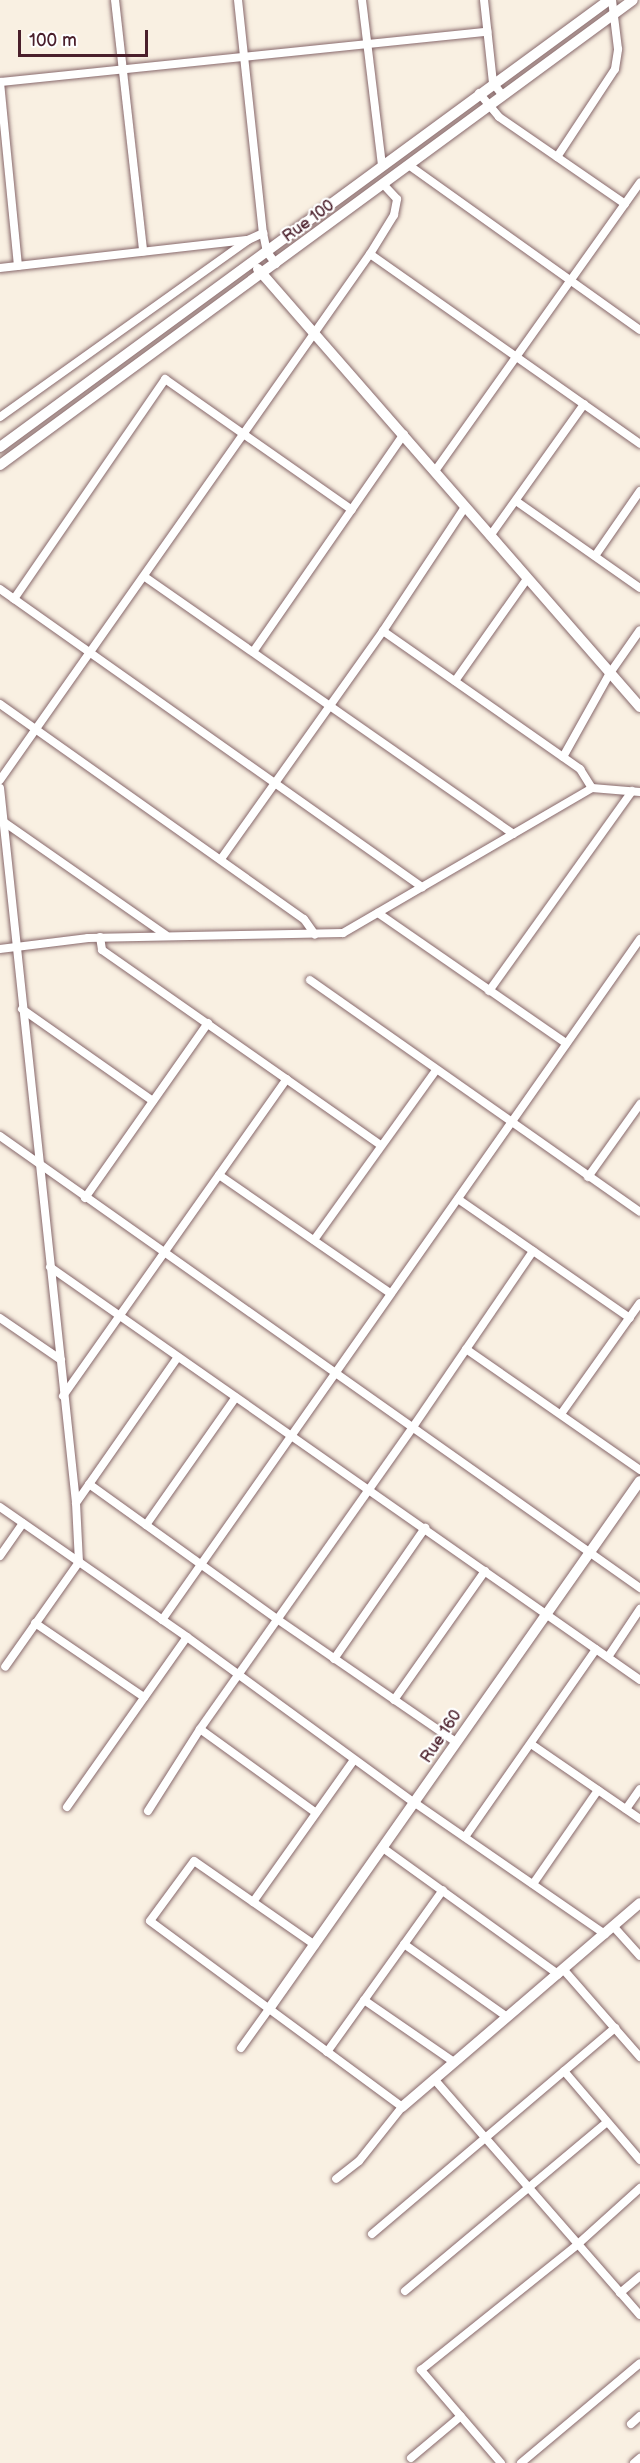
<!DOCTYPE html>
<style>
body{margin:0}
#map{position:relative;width:640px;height:2463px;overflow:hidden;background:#f9f0e2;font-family:"Balsamiq Sans",sans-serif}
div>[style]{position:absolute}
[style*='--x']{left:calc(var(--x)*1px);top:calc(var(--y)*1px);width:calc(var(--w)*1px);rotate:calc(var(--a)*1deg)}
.roads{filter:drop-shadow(0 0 2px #87686b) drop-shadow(0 0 2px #87686b)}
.street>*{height:8px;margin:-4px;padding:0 4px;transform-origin:4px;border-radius:4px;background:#fff}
.secondary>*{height:10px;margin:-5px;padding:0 5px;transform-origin:5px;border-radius:5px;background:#fff}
span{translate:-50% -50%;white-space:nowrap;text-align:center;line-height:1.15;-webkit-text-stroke:4.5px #fff;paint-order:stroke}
.street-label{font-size:16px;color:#4a1f2b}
.scale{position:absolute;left:18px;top:30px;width:130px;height:27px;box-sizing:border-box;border:3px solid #4a1f2b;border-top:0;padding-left:8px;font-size:18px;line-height:21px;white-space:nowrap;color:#4a1f2b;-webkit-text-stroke:4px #fff;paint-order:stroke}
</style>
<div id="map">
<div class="roads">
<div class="street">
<div style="--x:115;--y:0;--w:253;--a:83.6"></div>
<div style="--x:238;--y:0;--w:234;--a:83.9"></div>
<div style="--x:263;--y:233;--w:19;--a:78"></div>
<div style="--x:267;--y:252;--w:15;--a:53"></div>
<div style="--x:362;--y:0;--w:167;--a:83.1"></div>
<div style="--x:484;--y:0;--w:83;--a:83.8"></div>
<div style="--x:493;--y:83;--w:16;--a:52"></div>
<div style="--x:479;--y:93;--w:31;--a:50"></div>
<div style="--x:499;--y:117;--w:153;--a:34.6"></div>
<div style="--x:557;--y:157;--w:105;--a:-56.6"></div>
<div style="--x:615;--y:69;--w:20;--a:-81"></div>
<div style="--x:618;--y:49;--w:49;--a:-97"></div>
<div style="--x:410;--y:166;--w:282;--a:35.5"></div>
<div style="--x:370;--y:254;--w:330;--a:35.1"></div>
<div style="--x:18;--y:266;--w:185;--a:-95.6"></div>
<div style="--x:0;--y:82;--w:490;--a:-5.9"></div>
<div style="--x:0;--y:268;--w:248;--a:-6.5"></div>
<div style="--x:0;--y:417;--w:305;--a:-35.5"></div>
<div style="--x:248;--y:240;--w:17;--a:-25"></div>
<div style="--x:435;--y:471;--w:354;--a:-54.6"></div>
<div style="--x:516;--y:501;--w:151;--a:35.1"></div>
<div style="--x:490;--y:536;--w:162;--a:-54.5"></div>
<div style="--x:595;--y:556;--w:79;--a:-55.3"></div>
<div style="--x:145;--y:577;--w:449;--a:34.9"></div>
<div style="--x:0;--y:589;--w:517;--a:35.23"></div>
<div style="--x:14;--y:599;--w:267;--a:-55.5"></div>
<div style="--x:165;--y:379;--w:228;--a:35"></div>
<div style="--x:383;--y:631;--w:241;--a:35"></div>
<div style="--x:580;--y:769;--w:22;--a:58"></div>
<div style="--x:253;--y:652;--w:265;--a:-55.3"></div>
<div style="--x:455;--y:681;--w:125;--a:-54.8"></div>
<div style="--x:0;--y:704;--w:372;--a:35.3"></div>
<div style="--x:304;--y:919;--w:19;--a:55"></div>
<div style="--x:563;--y:757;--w:96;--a:-60.8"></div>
<div style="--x:610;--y:673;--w:52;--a:-55.1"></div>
<div style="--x:0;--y:780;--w:643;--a:-54.88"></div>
<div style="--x:370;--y:254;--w:46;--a:-58.4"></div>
<div style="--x:394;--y:215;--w:16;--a:-79"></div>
<div style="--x:397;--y:199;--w:19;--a:-133"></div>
<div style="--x:0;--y:788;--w:719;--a:83.93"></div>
<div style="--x:76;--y:1503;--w:59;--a:87.1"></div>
<div style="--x:79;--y:1562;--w:128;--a:125.2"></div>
<div style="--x:1;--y:820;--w:201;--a:34.9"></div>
<div style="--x:221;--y:859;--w:280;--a:-54.6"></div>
<div style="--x:383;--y:631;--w:149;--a:-56.5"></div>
<div style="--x:378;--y:913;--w:229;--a:34.7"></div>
<div style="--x:100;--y:937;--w:13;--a:81"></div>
<div style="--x:102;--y:950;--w:340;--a:35"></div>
<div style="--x:0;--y:949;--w:89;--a:-7.1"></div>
<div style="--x:88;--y:938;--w:255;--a:-1.1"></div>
<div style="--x:343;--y:933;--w:288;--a:-30.2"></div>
<div style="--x:592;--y:788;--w:48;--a:4.8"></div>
<div style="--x:310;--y:980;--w:403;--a:35.1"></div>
<div style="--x:489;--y:991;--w:246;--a:-54.4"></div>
<div style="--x:22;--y:1009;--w:160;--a:35.1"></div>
<div style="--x:0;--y:1136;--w:784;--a:35.23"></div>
<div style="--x:219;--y:1175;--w:208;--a:34.6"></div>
<div style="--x:588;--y:1177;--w:90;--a:-54.5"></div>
<div style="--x:85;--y:1198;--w:214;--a:-54.9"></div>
<div style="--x:458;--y:1199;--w:209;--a:34.7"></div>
<div style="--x:314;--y:1240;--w:209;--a:-54.3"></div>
<div style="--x:50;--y:1267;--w:720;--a:34.99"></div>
<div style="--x:0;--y:1318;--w:74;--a:34.5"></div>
<div style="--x:466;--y:1349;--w:212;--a:34.8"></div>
<div style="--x:63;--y:1396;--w:388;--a:-54.8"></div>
<div style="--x:561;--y:1414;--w:136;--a:-54.6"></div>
<div style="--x:89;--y:1484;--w:231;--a:35.7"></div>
<div style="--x:277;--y:1619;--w:217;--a:34.5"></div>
<div style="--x:76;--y:1503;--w:178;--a:-55.1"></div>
<div style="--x:0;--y:1507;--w:228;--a:34.8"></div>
<div style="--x:187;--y:1637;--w:282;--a:36.1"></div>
<div style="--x:415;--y:1803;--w:231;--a:34.6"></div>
<div style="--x:146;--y:1525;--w:156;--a:-54.9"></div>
<div style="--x:0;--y:1556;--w:40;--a:-55.1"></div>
<div style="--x:162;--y:1620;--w:832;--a:-54.93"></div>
<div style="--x:35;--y:1623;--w:132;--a:34.2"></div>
<div style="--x:608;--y:1657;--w:58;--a:-56.3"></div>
<div style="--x:334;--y:1659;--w:160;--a:-55.2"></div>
<div style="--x:394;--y:1700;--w:158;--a:-54.8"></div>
<div style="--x:200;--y:1729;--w:143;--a:35.9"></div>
<div style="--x:531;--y:1744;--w:132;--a:34.5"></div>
<div style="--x:67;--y:1807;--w:208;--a:-54.8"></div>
<div style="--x:626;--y:1809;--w:24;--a:-55"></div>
<div style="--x:148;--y:1811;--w:97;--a:-57.6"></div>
<div style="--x:200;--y:1729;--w:370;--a:-54.8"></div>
<div style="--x:413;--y:1427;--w:213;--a:-55.7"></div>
<div style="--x:465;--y:1837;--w:229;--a:-55.1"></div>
<div style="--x:383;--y:1848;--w:216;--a:35.8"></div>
<div style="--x:533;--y:1884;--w:114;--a:-55.3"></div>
<div style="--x:253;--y:1902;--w:174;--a:-54.6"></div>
<div style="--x:613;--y:1926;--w:40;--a:48"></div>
<div style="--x:404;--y:1944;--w:126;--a:35.3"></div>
<div style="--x:315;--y:1945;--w:147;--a:-145.2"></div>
<div style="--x:194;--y:1861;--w:74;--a:126.3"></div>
<div style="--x:150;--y:1921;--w:313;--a:36.4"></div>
<div style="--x:402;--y:2107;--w:69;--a:128.5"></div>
<div style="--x:359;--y:2161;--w:29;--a:142"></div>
<div style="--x:563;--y:1969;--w:117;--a:48.8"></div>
<div style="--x:364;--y:2000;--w:109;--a:34.6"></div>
<div style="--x:241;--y:2048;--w:48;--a:-54.3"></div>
<div style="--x:327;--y:2052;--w:199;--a:-54.4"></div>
<div style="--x:564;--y:2071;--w:117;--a:49.5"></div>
<div style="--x:434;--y:2079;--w:313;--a:48.9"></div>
<div style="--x:372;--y:2234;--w:319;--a:-40.3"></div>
<div style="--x:405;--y:2291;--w:263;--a:-39.9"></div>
<div style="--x:620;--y:2293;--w:26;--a:-40"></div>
<div style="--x:631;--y:2424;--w:12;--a:-42"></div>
<div style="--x:411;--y:2458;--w:65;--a:-40"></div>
<div style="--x:501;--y:2463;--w:123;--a:-130.7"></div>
<div style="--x:421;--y:2370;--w:201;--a:-38.7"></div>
<div style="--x:578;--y:2244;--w:84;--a:-42.1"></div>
<div style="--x:521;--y:2463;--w:155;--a:-40"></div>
<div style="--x:634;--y:2463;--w:8;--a:-40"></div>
</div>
<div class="secondary">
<div style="--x:258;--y:269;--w:581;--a:48.91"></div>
<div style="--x:0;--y:447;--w:755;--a:-36.28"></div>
<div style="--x:0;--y:465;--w:785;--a:-36.3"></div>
<div style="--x:269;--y:2009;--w:645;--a:-54.91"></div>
<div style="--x:402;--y:2107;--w:313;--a:-40.6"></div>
</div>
</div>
<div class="street-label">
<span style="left:309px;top:222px;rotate:-36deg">Rue 100</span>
<span style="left:442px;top:1737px;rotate:-56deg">Rue 160</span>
</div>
<div class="scale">100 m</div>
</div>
